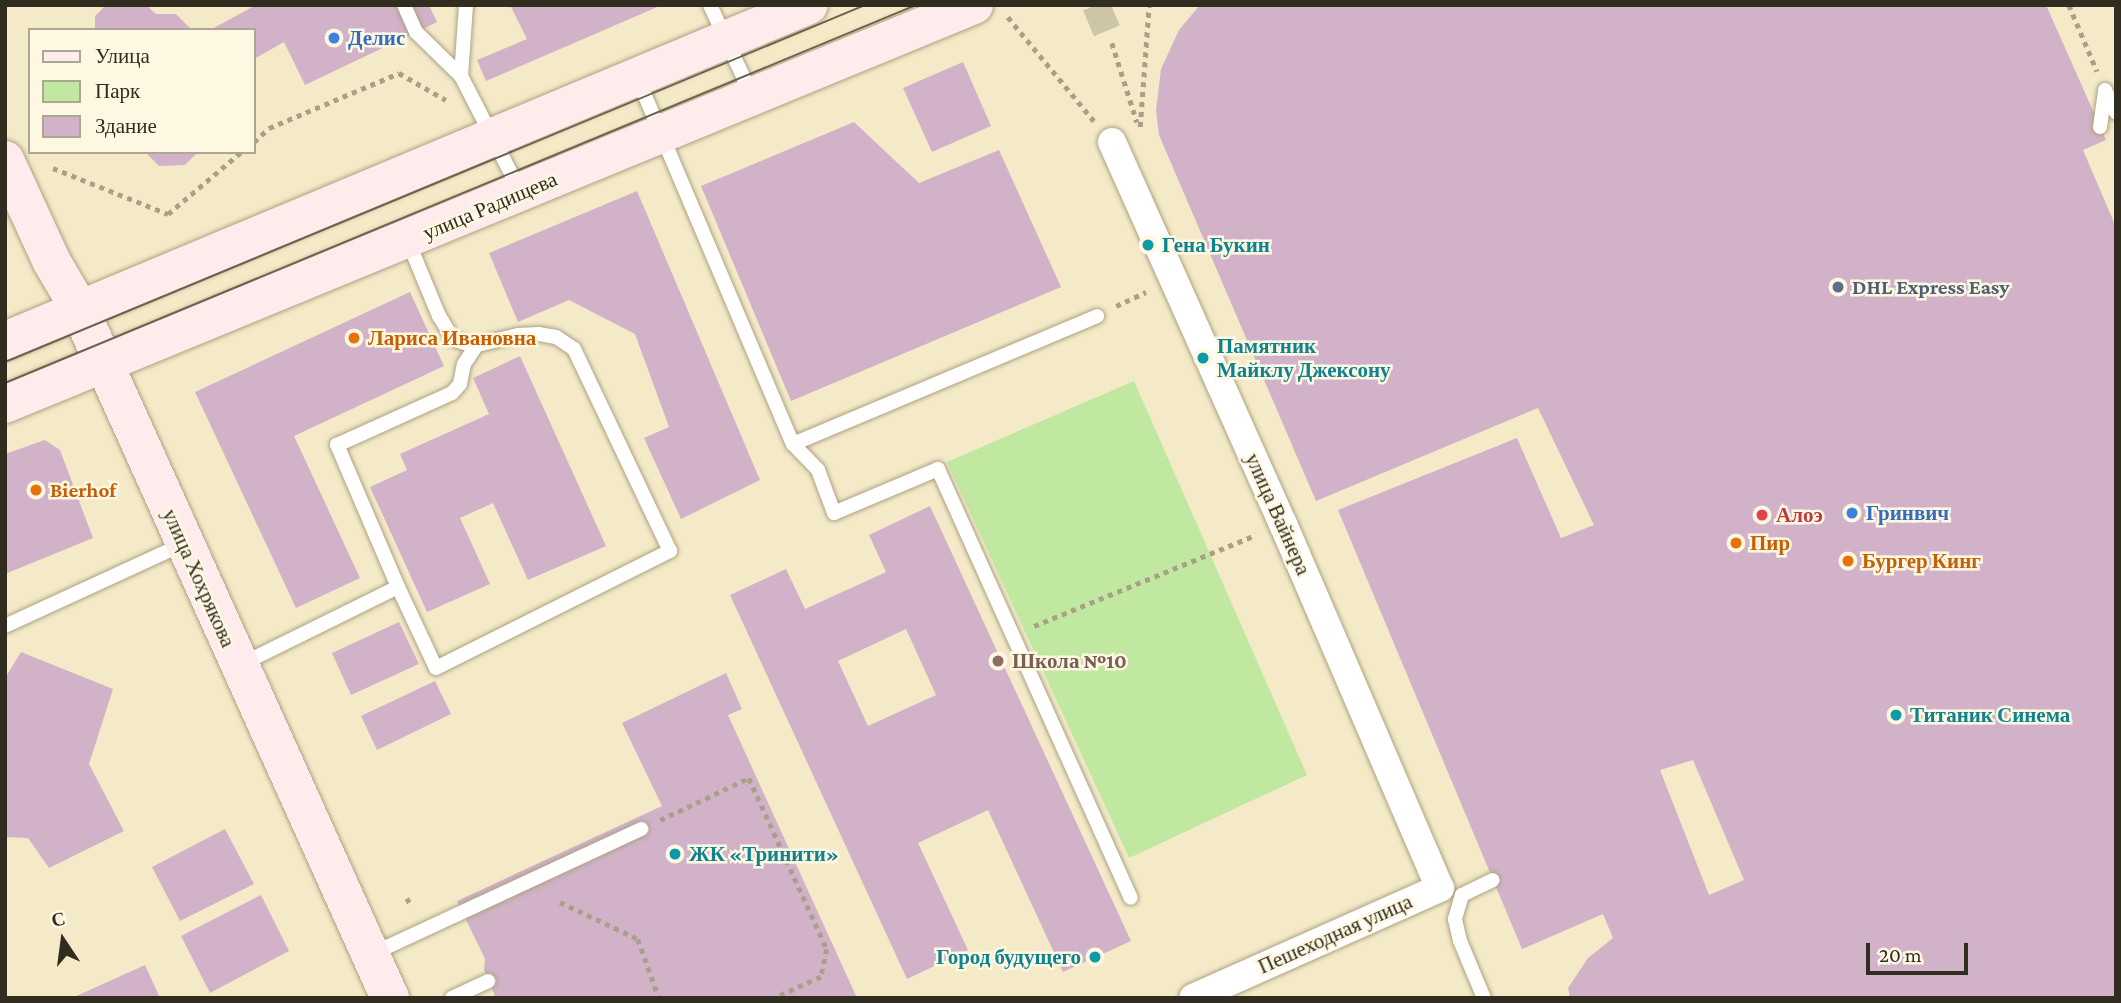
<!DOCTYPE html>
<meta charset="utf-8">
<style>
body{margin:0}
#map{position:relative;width:2121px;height:1003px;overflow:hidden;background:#f5eac8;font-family:"Crimson Pro",serif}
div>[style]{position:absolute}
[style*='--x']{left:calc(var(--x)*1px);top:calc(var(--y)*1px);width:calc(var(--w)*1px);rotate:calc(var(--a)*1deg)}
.green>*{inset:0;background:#c0e8a1}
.building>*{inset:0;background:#d1b2c8}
.street-tunnel>*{height:28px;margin-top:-14px;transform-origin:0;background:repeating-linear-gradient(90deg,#cec4a6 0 28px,transparent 0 42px)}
.path>*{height:4.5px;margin-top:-2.25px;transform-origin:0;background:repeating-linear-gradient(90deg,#a9a187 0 5px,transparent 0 10px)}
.roads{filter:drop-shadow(0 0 2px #aca282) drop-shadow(0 0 2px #aca282)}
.lane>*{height:14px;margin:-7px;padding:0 7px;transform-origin:7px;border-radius:7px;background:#fff}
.street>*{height:28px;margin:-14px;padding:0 14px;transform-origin:14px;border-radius:14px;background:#fff}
.secondary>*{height:38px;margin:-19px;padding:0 19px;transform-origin:19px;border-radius:19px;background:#feecec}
.tram>*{height:2px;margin:-1px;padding:0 1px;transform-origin:1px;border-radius:1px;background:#696350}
.dots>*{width:19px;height:19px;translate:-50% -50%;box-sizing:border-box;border:4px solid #fef8e3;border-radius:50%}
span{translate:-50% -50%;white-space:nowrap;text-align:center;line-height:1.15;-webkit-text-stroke:5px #fef8e3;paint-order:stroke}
.shop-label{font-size:21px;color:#366cbe;font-weight:700}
.left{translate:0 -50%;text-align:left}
.street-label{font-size:21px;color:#302c1f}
.culture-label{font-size:21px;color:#0d838f;font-weight:700}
.right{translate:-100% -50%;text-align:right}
.service-label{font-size:21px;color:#4e5e75;font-weight:700}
.food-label{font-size:21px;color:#c56008;font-weight:700}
.health-label{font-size:21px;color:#be3a42;font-weight:700}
.education-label{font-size:21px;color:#785e54;font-weight:700}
.frame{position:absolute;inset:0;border:7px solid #302c1f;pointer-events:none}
.legend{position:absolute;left:28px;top:28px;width:228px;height:126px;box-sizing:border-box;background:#fef8e3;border:2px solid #aca695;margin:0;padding:9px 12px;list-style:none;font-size:21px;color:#302c1f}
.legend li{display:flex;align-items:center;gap:14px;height:35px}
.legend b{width:35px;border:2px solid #aca695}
.north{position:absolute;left:28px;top:905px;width:70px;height:70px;-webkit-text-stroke:5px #fef8e3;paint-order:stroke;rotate:347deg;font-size:19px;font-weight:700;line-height:28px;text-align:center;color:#302c1f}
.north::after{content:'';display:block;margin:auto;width:24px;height:32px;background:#302c1f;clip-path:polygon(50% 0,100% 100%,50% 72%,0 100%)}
.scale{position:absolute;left:1866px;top:943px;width:102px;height:32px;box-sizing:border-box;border:4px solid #302c1f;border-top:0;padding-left:9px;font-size:21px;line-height:24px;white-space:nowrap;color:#302c1f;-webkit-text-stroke:5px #fef8e3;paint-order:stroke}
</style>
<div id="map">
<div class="green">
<div style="clip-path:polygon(1134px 381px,1307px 775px,1129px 858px,947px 462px)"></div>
</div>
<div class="building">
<div style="clip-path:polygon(106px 5px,146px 5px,156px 14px,176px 14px,192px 30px,95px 30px,95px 16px)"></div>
<div style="clip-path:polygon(256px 5px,429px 5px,437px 22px,305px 85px,284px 42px,254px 59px,254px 30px,210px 30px)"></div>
<div style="clip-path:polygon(510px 5px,662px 5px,486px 81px,477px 60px,527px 39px)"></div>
<div style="clip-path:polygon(evenodd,1200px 5px,2046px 5px,2106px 140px,2083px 150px,2116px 227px,2116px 998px,1570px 998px,1568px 988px,1588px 958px,1613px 938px,1603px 914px,1522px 949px,1338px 510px,1517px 438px,1561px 538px,1594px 525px,1538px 408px,1316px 501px,1159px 135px,1156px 110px,1161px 69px,1179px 30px,1200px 5px,1693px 760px,1744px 880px,1709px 895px,1660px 770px,1693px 760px)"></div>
<div style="clip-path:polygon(963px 62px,991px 126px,932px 152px,903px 88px)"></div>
<div style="clip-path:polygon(854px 122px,919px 183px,999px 150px,1061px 287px,791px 401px,701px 186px)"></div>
<div style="clip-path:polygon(145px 152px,198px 152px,185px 165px,159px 166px)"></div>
<div style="clip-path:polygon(637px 191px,760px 480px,681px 519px,644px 438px,669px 427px,635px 334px,569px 300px,518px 322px,489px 253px)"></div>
<div style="clip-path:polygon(410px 292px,444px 366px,294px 436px,360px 578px,296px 608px,195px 392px)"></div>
<div style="clip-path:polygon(520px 356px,606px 546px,528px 580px,493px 503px,460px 518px,490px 584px,427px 612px,370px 487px,407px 470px,400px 454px,489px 414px,473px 378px)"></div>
<div style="clip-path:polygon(45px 440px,60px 450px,93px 538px,5px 574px,5px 454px)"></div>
<div style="clip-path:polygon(evenodd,930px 506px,1131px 941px,1063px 972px,988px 810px,918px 843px,968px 950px,907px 979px,730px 595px,786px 569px,805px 609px,886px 572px,869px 535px,930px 506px,906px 629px,936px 695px,868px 726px,838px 661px,906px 629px)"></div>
<div style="clip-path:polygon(399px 622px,419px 664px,351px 695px,332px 653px)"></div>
<div style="clip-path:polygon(21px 652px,113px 689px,89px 764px,124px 831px,49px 868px,28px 838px,5px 837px,5px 678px)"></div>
<div style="clip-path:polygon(726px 673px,742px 709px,728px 715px,857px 998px,496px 998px,484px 970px,485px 959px,457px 901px,662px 806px,622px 723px)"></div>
<div style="clip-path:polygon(435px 681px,451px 714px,377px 750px,361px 716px)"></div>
<div style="clip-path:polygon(225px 829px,254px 884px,180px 921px,152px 867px)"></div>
<div style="clip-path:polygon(261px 895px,289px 951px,210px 993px,181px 936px)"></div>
<div style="clip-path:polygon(145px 965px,160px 998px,72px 998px)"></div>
</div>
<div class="street-tunnel">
<div style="--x:1096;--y:5;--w:41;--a:67.2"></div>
</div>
<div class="path">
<div style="--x:2069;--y:5;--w:72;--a:67"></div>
<div style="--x:1008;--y:17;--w:135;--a:50.4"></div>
<div style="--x:1112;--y:43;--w:83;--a:72.4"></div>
<div style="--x:1140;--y:127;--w:122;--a:-85.8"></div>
<div style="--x:254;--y:142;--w:21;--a:-43"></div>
<div style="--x:269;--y:128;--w:141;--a:-22.9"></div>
<div style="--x:399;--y:73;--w:54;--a:29.9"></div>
<div style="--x:53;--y:168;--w:124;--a:21.8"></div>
<div style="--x:168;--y:214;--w:96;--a:-40.3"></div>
<div style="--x:1116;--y:306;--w:33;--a:-25"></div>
<div style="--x:1034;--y:626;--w:240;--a:-22.3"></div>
<div style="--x:660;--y:820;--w:98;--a:-25.3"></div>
<div style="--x:749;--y:778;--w:188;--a:65.5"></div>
<div style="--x:827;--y:949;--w:29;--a:102"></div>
<div style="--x:821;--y:977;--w:51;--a:155.5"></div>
<div style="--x:407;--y:898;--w:10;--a:61"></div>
<div style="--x:560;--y:902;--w:86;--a:25.4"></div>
<div style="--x:638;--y:939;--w:63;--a:70.4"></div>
</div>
<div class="roads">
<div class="lane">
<div style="--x:404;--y:5;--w:30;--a:66"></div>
<div style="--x:416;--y:32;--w:63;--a:44.4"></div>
<div style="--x:466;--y:5;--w:71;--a:94"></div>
<div style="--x:461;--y:76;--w:127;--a:62.8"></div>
<div style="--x:710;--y:5;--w:100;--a:65.2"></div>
<div style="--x:637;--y:77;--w:399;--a:67"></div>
<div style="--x:793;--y:444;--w:36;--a:46"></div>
<div style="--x:818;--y:470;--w:46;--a:69.6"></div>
<div style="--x:834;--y:513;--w:113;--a:-22.9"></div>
<div style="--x:938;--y:469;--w:470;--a:65.8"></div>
<div style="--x:2100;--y:127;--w:37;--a:-82"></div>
<div style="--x:2105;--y:90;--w:25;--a:64"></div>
<div style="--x:793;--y:444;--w:330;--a:-22.8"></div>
<div style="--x:398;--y:587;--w:155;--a:-113.2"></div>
<div style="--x:337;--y:445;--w:126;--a:-24.3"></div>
<div style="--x:452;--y:393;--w:12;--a:-48"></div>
<div style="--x:460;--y:384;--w:20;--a:-79"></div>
<div style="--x:464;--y:364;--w:23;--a:-56"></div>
<div style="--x:5;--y:626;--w:196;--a:-24.7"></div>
<div style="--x:242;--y:664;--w:174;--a:-26.3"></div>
<div style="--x:398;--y:587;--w:89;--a:64.9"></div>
<div style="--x:436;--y:668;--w:262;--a:-26.6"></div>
<div style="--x:670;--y:551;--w:224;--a:-115.4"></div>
<div style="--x:574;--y:349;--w:22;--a:-146"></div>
<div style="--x:556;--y:337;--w:17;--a:-170"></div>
<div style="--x:539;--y:334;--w:21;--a:177"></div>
<div style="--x:518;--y:335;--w:46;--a:166.3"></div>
<div style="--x:473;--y:346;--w:21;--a:-161"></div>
<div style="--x:453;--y:339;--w:27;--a:-121"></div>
<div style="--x:439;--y:316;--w:81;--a:-112.5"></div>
<div style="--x:372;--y:954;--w:297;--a:-24.9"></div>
<div style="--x:452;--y:998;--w:40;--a:-25"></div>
<div style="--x:1484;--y:998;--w:62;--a:-112.8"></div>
<div style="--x:1460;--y:941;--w:23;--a:-103"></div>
<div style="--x:1455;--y:919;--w:25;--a:-74"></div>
<div style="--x:1462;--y:895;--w:34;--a:-26"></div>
</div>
<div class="street">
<div style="--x:1112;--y:142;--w:419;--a:65.9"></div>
<div style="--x:1283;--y:524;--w:396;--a:66.7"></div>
<div style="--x:1440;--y:888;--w:270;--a:156"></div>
</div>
<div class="secondary">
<div style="--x:5;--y:160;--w:112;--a:65.3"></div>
<div style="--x:52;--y:262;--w:56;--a:59.7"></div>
<div style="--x:80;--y:310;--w:755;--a:65.74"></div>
<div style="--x:5;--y:341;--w:871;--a:-22.68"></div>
<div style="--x:5;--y:404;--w:1048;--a:-22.38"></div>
</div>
</div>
<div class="tram">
<div style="--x:5;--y:362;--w:931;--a:-22.54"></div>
<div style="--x:5;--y:383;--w:986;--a:-22.53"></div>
</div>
<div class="dots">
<div style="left:334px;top:38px;background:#3f7fe0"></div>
<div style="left:1148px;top:245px;background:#0f9aa8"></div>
<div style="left:1838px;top:287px;background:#5c6f8a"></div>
<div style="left:354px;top:338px;background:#e8710a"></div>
<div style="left:1203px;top:358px;background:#0f9aa8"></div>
<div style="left:36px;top:490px;background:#e8710a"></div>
<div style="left:1852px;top:513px;background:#3f7fe0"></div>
<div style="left:1762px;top:515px;background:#e0444e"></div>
<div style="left:1736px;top:543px;background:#e8710a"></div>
<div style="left:1848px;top:561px;background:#e8710a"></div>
<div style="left:998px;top:661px;background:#8d6e63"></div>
<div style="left:1896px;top:715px;background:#0f9aa8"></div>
<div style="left:675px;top:854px;background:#0f9aa8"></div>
<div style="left:1095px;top:957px;background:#0f9aa8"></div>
</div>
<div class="shop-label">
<span class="left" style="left:348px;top:38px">Делис</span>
<span class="left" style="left:1866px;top:513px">Гринвич</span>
</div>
<div class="street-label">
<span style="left:490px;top:206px;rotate:-23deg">улица Радищева</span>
<span style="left:1278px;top:514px;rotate:66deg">улица Вайнера</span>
<span style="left:199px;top:578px;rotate:66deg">улица Хохрякова</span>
<span style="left:1335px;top:934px;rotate:-24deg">Пешеходная улица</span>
</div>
<div class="culture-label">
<span class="left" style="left:1162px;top:245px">Гена Букин</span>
<span class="left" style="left:1217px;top:358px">Памятник<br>Майклу Джексону</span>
<span class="left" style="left:1910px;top:715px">Титаник Синема</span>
<span class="left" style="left:689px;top:854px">ЖК «Тринити»</span>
<span class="right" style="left:1081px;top:957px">Город будущего</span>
</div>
<div class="service-label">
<span class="left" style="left:1852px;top:287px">DHL Express Easy</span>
</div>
<div class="food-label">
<span class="left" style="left:368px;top:338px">Лариса Ивановна</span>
<span class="left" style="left:50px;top:490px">Bierhof</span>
<span class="left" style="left:1750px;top:543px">Пир</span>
<span class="left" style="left:1862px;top:561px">Бургер Кинг</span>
</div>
<div class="health-label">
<span class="left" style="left:1776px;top:515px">Алоэ</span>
</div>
<div class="education-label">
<span class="left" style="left:1012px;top:661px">Школа №10</span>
</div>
<div class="frame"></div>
<ul class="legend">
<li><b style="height:9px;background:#feecec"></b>Улица</li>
<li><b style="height:19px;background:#c0e8a1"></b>Парк</li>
<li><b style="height:19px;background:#d1b2c8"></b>Здание</li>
</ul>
<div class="north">С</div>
<div class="scale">20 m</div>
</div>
